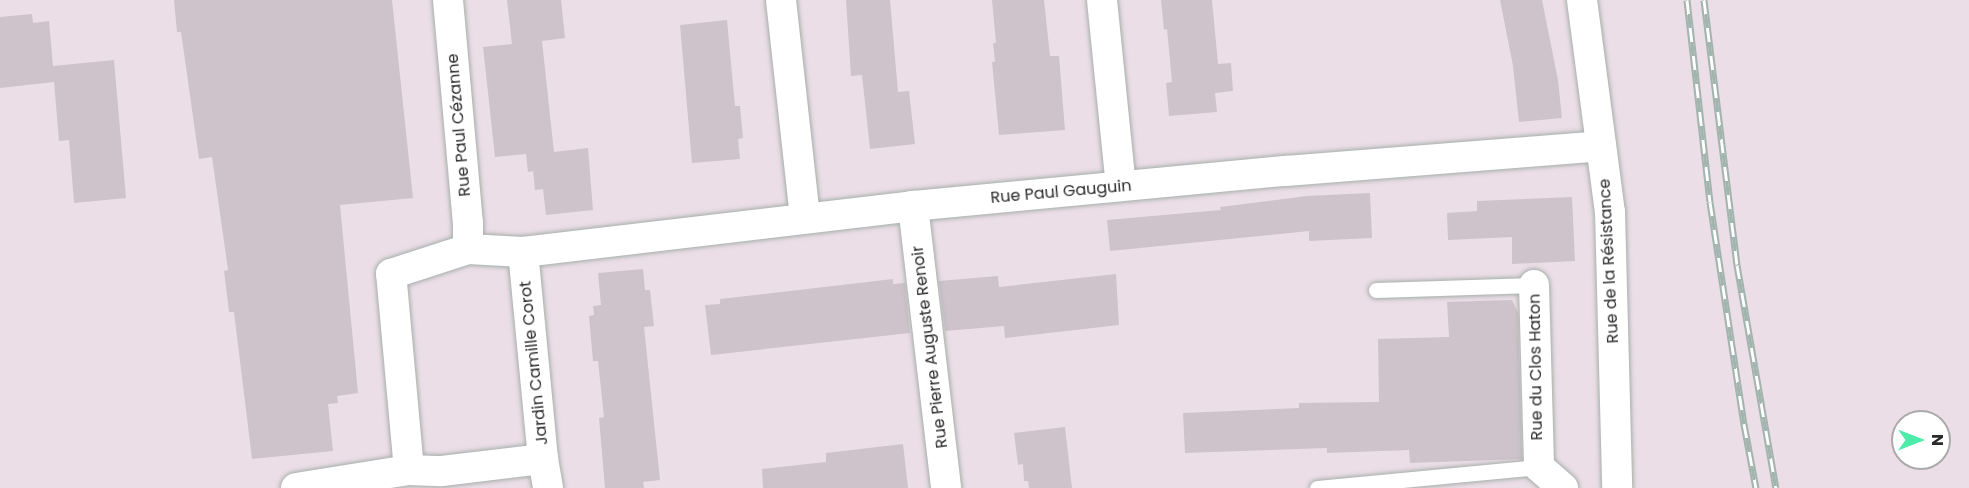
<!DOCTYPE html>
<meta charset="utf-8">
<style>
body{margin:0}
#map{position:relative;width:1969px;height:488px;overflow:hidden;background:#ecdee7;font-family:Poppins,sans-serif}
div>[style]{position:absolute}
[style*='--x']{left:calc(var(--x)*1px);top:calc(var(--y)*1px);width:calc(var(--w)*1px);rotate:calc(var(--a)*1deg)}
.building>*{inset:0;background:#cec3ca}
.roads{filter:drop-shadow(0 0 2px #a5afaa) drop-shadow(0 0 2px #a5afaa)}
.service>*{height:15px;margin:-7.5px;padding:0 7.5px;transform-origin:7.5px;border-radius:7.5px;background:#fff}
.minor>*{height:30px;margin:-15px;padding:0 15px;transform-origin:15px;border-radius:15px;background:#fff}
.rail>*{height:7px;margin-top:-3.5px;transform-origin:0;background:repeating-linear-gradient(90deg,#fff 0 14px,#a1b4ad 0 28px);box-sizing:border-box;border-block:2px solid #a1b4ad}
span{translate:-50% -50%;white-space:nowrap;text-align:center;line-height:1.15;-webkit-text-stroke:4.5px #fff;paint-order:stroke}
.street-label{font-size:16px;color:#2b2b2b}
.north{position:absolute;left:1891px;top:410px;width:60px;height:60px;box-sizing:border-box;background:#fff;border:2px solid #aaa;border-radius:50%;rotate:90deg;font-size:16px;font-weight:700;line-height:24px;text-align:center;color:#2b2b2b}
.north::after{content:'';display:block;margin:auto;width:21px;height:27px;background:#4ceba8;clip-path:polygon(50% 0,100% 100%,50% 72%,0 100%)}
</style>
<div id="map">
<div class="building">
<div style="clip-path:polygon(174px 0,392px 0,413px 198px,340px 205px,358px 393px,337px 396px,338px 403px,328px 404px,333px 451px,252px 459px,234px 312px,229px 312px,224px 271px,228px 270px,212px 157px,199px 159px,181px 32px,177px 32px)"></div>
<div style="clip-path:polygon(507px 0,561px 0,565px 38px,542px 41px,554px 152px,588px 148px,593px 210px,546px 215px,543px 189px,535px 190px,533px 171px,528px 172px,526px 154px,495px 157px,483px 47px,512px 44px)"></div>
<div style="clip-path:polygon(846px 0,890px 0,898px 92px,909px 91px,915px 144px,870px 149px,862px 75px,851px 76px)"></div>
<div style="clip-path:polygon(992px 0,1044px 0,1050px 56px,1059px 56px,1065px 130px,999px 135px,992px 62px,995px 62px,993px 43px,996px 43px)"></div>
<div style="clip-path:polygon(1161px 0,1212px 0,1218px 64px,1231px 63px,1233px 91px,1215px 93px,1217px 112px,1169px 116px,1166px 83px,1172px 82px,1167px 29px,1164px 30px)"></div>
<div style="clip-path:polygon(1500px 0,1542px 0,1558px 80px,1562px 118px,1519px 122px,1513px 66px)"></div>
<div style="clip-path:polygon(32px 14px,33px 23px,49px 21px,53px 66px,114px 60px,126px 198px,74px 203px,69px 140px,59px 141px,54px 82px,0 88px,0 17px)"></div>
<div style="clip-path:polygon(727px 20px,735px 106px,740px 106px,743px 138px,738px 139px,740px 159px,692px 163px,680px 25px)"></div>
<div style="clip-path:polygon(1370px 193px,1372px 238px,1309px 241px,1309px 231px,1110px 251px,1107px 220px,1221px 210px,1220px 207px,1307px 196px)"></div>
<div style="clip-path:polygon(1572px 197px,1575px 261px,1512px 264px,1512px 237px,1448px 240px,1447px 213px,1477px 211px,1477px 201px)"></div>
<div style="clip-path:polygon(643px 269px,645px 290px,650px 290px,654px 326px,644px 327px,660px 480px,643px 482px,644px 488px,605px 488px,599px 418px,604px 417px,598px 361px,593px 361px,589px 316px,594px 315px,593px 306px,601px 305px,598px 273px)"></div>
<div style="clip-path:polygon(1116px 274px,1119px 325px,1005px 338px,1004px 326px,945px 331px,939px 281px,998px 276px,999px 287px)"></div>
<div style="clip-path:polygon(893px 279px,893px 284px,905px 283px,910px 333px,711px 355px,705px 305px,720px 304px,720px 299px)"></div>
<div style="clip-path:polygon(1512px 300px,1518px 313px,1522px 459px,1410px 463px,1409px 450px,1327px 453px,1327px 448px,1185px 453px,1183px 413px,1299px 408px,1299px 403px,1379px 402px,1378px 339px,1449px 337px,1447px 302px)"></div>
<div style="clip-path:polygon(1065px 427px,1072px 488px,1029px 488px,1028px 481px,1024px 481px,1023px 464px,1018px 465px,1014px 433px)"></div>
<div style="clip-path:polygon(903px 444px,908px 488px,763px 488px,762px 469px,826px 462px,826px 453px)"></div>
</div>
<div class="roads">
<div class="service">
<div style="--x:1376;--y:290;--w:158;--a:-1.8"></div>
<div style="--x:1317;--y:488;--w:223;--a:-5.4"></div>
</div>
<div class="minor">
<div style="--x:448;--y:0;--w:223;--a:84.9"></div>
<div style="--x:468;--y:222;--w:27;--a:90"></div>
<div style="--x:781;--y:0;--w:219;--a:83.7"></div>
<div style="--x:1102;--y:0;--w:187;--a:84.2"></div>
<div style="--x:1582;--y:0;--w:214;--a:82.5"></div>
<div style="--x:1610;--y:212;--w:276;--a:88.5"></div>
<div style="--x:913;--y:206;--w:284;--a:83.3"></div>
<div style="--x:1534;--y:285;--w:182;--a:88.4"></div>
<div style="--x:1539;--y:467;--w:32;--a:41"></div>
<div style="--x:543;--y:459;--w:29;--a:80"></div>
<div style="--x:409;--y:470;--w:197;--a:-95.2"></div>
<div style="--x:391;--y:274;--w:81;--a:-18"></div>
<div style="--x:468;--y:249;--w:55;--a:3.1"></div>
<div style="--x:523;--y:252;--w:393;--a:-6.7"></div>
<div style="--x:913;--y:206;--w:374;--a:-5.4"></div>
<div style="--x:1285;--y:171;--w:317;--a:-4.5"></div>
<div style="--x:296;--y:488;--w:114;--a:-9.1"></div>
<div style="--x:409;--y:470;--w:33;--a:2"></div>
<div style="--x:442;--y:471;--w:102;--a:-6.8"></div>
<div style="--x:543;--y:459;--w:208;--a:-95.5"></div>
</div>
</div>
<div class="rail">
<div style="--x:1687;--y:0;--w:203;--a:83.5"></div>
<div style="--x:1710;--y:202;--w:225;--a:81.3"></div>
<div style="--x:1744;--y:424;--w:65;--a:79.4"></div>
<div style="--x:1704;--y:0;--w:267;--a:82.9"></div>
<div style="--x:1737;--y:265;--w:226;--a:80.1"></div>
</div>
<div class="street-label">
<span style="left:459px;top:125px;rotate:-95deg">Rue Paul Cézanne</span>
<span style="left:1061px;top:192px;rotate:-5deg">Rue Paul Gauguin</span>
<span style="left:1609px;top:261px;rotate:-93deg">Rue de la Résistance</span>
<span style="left:930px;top:347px;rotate:-97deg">Rue Pierre Auguste Renoir</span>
<span style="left:534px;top:363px;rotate:-96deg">Jardin Camille Corot</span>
<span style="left:1536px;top:367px;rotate:-91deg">Rue du Clos Haton</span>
</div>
<div class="north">N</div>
</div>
